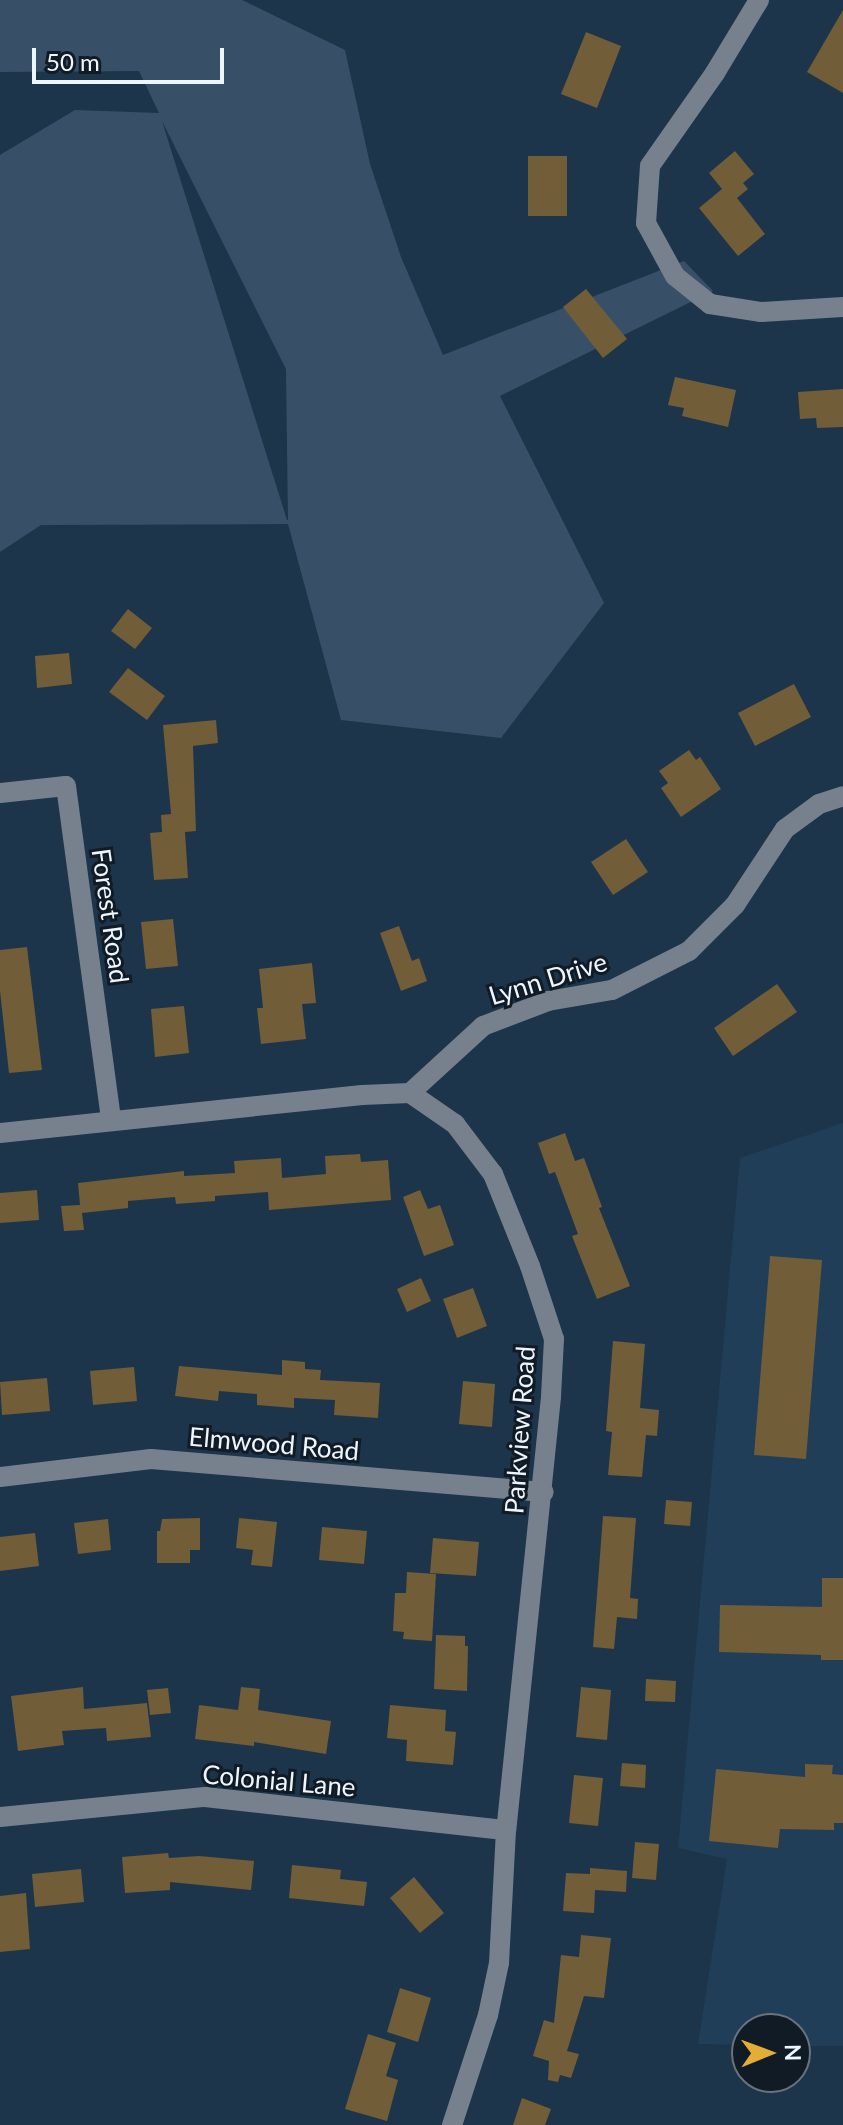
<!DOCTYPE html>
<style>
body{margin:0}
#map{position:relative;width:843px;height:2125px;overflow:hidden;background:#1d354a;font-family:Lato,sans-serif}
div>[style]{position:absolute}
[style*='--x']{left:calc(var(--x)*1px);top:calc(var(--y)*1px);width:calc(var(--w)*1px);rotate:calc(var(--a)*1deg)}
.built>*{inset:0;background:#203e58}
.green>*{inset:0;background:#385067}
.building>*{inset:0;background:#715d37}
.minor>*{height:20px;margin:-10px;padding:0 10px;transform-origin:10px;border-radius:10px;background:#76818d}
span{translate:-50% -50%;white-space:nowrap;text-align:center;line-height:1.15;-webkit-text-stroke:6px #111b25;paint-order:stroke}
.street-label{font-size:26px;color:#edf6fe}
.north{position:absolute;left:731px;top:2013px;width:80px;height:80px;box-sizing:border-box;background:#111b25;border:2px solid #69737c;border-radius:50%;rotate:89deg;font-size:22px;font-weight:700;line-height:32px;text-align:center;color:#edf6fe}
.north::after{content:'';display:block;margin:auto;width:28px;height:36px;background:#e4ad35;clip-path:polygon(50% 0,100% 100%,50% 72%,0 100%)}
.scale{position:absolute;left:32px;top:48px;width:192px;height:36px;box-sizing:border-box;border:4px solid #edf6fe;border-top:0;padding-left:10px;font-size:24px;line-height:28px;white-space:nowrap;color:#edf6fe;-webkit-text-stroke:6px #111b25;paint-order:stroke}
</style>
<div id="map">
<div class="built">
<div style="clip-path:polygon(843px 1123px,843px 2046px,795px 2046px,795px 2029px,747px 2029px,747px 2045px,698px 2044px,727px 1859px,678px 1848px,740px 1158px)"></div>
</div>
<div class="green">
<div style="clip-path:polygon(evenodd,0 0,242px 0,345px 50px,370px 164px,401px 257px,443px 355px,684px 261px,713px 291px,500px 396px,604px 603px,501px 738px,341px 720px,288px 524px,41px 525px,0 552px,0 155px,75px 110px,159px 113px,139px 71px,0 72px,0 0,162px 121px,286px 369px,288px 520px,287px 520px,162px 121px)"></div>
</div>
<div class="building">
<div style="clip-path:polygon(843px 10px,843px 93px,807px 72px)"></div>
<div style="clip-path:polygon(586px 32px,621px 46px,597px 108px,561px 94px)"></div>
<div style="clip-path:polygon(735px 151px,754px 174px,743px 183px,748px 189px,737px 198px,765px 234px,738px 256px,699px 208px,722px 189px,709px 173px)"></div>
<div style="clip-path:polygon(528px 156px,567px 156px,567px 216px,528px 216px)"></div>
<div style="clip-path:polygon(586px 289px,627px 339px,603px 358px,563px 307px)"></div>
<div style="clip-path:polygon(675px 377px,736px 390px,728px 427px,682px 416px,684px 408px,668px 405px)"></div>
<div style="clip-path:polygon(843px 389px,843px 427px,817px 428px,816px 418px,800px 419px,798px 392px)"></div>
<div style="clip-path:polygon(128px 609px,152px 628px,135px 649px,111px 631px)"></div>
<div style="clip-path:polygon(69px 653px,72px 684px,37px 688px,35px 656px)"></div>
<div style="clip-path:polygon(128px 668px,165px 696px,147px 720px,109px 692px)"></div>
<div style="clip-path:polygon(794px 684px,811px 717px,755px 746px,738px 713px)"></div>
<div style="clip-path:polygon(216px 720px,218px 743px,193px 746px,196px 831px,185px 832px,188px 878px,154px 880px,150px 833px,162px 832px,161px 815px,171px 814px,163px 725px)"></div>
<div style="clip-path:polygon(689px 750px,696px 760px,700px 757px,721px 789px,681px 817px,661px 788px,668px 783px,659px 771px)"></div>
<div style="clip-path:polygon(626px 839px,648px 872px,613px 895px,591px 862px)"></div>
<div style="clip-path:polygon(173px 919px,178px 966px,146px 969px,141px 922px)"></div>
<div style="clip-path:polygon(399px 926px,412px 961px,419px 958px,427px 981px,401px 991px,380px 933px)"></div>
<div style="clip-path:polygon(27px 947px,42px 1070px,9px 1073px,0 991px,0 950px)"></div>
<div style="clip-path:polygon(312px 963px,316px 1003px,302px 1004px,306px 1039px,261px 1044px,257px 1008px,263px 1008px,259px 969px)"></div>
<div style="clip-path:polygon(777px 984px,797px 1012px,733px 1056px,714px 1028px)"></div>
<div style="clip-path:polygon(184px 1006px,189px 1053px,155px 1057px,151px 1009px)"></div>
<div style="clip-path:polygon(565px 1133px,575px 1161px,584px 1158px,602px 1207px,599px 1208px,630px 1286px,597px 1299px,572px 1236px,578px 1234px,555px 1172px,549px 1174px,538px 1143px)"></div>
<div style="clip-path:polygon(360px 1154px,361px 1162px,388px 1160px,391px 1200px,269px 1210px,268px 1192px,215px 1196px,215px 1201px,176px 1204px,175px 1197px,128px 1201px,128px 1208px,82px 1213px,84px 1230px,64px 1231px,61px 1206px,80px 1205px,78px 1183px,184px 1171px,184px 1176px,235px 1173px,234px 1161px,281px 1158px,282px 1178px,326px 1174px,325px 1156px)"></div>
<div style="clip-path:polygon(37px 1190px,39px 1220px,0 1223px,0 1193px)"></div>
<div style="clip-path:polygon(420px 1190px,428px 1209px,440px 1205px,454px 1245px,424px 1256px,403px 1197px)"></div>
<div style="clip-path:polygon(770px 1256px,822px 1260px,806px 1459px,754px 1455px)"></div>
<div style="clip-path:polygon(421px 1278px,431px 1301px,407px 1312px,397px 1289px)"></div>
<div style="clip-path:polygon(473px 1288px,487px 1326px,457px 1338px,443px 1299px)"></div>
<div style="clip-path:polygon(613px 1341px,645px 1344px,640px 1408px,659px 1410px,657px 1436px,646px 1435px,642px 1477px,608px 1475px,612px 1432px,606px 1431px)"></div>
<div style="clip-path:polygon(282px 1360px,305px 1362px,305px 1369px,321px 1370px,320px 1380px,380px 1383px,378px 1418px,334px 1415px,335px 1400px,294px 1398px,294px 1408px,257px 1405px,257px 1394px,219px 1391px,218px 1401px,175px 1396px,179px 1366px,282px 1375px)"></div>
<div style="clip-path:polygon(134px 1367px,137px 1401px,93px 1405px,90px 1371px)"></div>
<div style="clip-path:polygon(47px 1378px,50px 1411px,2px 1415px,0 1382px)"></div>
<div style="clip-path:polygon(463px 1381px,495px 1384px,492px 1427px,459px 1424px)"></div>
<div style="clip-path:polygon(666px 1500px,692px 1502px,690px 1526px,664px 1524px)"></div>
<div style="clip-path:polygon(603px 1516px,636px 1518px,630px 1598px,638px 1599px,637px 1619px,617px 1617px,614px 1649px,593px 1647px)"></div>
<div style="clip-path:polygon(200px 1518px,200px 1550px,190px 1550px,190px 1563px,157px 1563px,157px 1531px,160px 1531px,162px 1519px)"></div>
<div style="clip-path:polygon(239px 1518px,277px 1522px,272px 1567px,251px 1565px,253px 1550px,236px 1548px)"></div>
<div style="clip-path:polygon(108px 1519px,111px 1550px,78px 1554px,74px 1523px)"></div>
<div style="clip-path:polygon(322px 1527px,367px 1531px,364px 1564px,319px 1560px)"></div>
<div style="clip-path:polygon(35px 1533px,39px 1566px,0 1571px,0 1537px)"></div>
<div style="clip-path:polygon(433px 1538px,479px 1542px,476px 1576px,430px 1573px)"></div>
<div style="clip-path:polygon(407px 1572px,436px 1574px,432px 1641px,403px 1639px,404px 1632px,393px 1631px,395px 1593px,406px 1593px)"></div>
<div style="clip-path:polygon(822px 1578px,843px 1578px,843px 1660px,821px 1660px,821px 1655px,719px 1652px,720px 1605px,822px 1607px)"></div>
<div style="clip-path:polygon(436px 1635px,465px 1636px,465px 1646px,468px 1646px,467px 1691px,434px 1689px)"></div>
<div style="clip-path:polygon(646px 1679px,676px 1681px,675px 1702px,645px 1701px)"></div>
<div style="clip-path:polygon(83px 1687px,84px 1709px,147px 1703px,151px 1737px,107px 1741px,106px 1728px,62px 1731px,64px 1745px,18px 1751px,11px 1696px)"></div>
<div style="clip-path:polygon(241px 1687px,260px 1689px,258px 1710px,331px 1721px,326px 1754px,254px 1742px,254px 1746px,195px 1739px,199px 1705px,238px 1710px)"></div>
<div style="clip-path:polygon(581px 1687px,611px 1690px,607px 1740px,576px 1737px)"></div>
<div style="clip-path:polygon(168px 1688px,171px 1713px,150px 1715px,147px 1690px)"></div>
<div style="clip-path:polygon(390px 1705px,446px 1710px,445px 1731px,456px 1732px,453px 1765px,406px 1761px,407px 1740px,387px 1738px)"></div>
<div style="clip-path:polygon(622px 1763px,646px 1765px,645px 1788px,620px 1786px)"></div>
<div style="clip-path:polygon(805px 1764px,833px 1765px,832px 1774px,843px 1775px,843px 1823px,834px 1823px,834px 1830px,780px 1829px,778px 1848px,709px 1841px,716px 1769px,805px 1777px)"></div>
<div style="clip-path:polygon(574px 1775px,603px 1778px,598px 1826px,569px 1823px)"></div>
<div style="clip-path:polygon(635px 1842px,659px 1844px,656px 1880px,632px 1878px)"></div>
<div style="clip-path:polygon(168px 1853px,169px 1858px,199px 1856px,254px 1861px,251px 1890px,170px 1882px,170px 1890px,125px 1893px,122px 1857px)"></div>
<div style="clip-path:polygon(292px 1865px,341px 1870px,340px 1879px,367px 1882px,364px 1906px,289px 1898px)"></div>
<div style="clip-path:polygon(590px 1868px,627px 1871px,626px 1892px,595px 1890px,594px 1913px,563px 1911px,566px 1873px,590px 1874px)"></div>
<div style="clip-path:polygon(81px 1869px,84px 1902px,35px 1907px,32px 1874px)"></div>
<div style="clip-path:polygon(414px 1877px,444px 1913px,420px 1933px,390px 1898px)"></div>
<div style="clip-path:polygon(26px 1893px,30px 1949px,0 1952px,0 1896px)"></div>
<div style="clip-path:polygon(581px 1935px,611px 1938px,604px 1998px,584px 1996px,567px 2051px,579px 2054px,571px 2078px,560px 2075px,558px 2082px,548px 2080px,549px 2061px,533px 2056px,544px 2020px,554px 2023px,561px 1955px,579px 1957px)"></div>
<div style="clip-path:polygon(400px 1988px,431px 1998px,418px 2042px,387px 2032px)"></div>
<div style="clip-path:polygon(368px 2034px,396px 2043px,386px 2076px,398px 2080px,387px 2121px,345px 2109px)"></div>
<div style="clip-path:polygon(522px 2098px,551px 2109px,545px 2125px,513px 2125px)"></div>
</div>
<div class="minor">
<div style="--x:759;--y:0;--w:85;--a:121.1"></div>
<div style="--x:715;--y:73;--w:113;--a:125"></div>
<div style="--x:650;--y:166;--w:57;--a:94"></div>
<div style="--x:646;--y:223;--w:60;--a:61.3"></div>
<div style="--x:675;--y:276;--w:45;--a:38.7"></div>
<div style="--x:710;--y:304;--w:52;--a:8.9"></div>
<div style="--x:761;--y:312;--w:82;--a:-3.5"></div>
<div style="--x:0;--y:793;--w:66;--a:-6.1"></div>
<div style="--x:66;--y:786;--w:336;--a:82.3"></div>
<div style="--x:410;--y:1093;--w:99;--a:-42.5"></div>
<div style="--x:483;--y:1026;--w:70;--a:-21"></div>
<div style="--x:548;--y:1001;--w:65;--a:-9.8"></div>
<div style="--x:612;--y:990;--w:86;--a:-26.9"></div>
<div style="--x:689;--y:951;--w:65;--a:-45"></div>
<div style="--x:735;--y:905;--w:91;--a:-56.7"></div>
<div style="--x:785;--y:829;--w:42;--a:-36.3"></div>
<div style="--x:819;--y:804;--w:25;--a:-18"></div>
<div style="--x:0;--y:1133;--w:364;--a:-6"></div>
<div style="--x:362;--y:1095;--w:48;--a:-2.4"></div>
<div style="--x:410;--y:1093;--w:55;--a:34.6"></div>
<div style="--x:455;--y:1124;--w:63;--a:52.8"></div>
<div style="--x:493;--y:1174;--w:99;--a:68.1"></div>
<div style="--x:530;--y:1266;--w:77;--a:71.8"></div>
<div style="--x:554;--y:1339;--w:58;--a:93"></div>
<div style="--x:551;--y:1397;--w:435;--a:95.9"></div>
<div style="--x:506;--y:1830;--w:133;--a:93"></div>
<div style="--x:499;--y:1963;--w:53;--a:101.9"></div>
<div style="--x:488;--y:2015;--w:116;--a:108.1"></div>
<div style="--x:0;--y:1477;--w:152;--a:-6.8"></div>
<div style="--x:151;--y:1459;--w:394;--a:4.8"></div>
<div style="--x:0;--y:1817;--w:206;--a:-5.6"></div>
<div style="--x:205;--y:1797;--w:303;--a:6.3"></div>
</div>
<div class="street-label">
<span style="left:110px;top:916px;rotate:82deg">Forest Road</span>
<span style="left:548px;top:979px;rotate:-17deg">Lynn Drive</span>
<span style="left:520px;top:1430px;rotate:-86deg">Parkview Road</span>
<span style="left:274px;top:1444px;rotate:5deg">Elmwood Road</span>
<span style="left:279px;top:1781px;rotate:5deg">Colonial Lane</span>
</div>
<div class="north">N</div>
<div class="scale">50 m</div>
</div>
